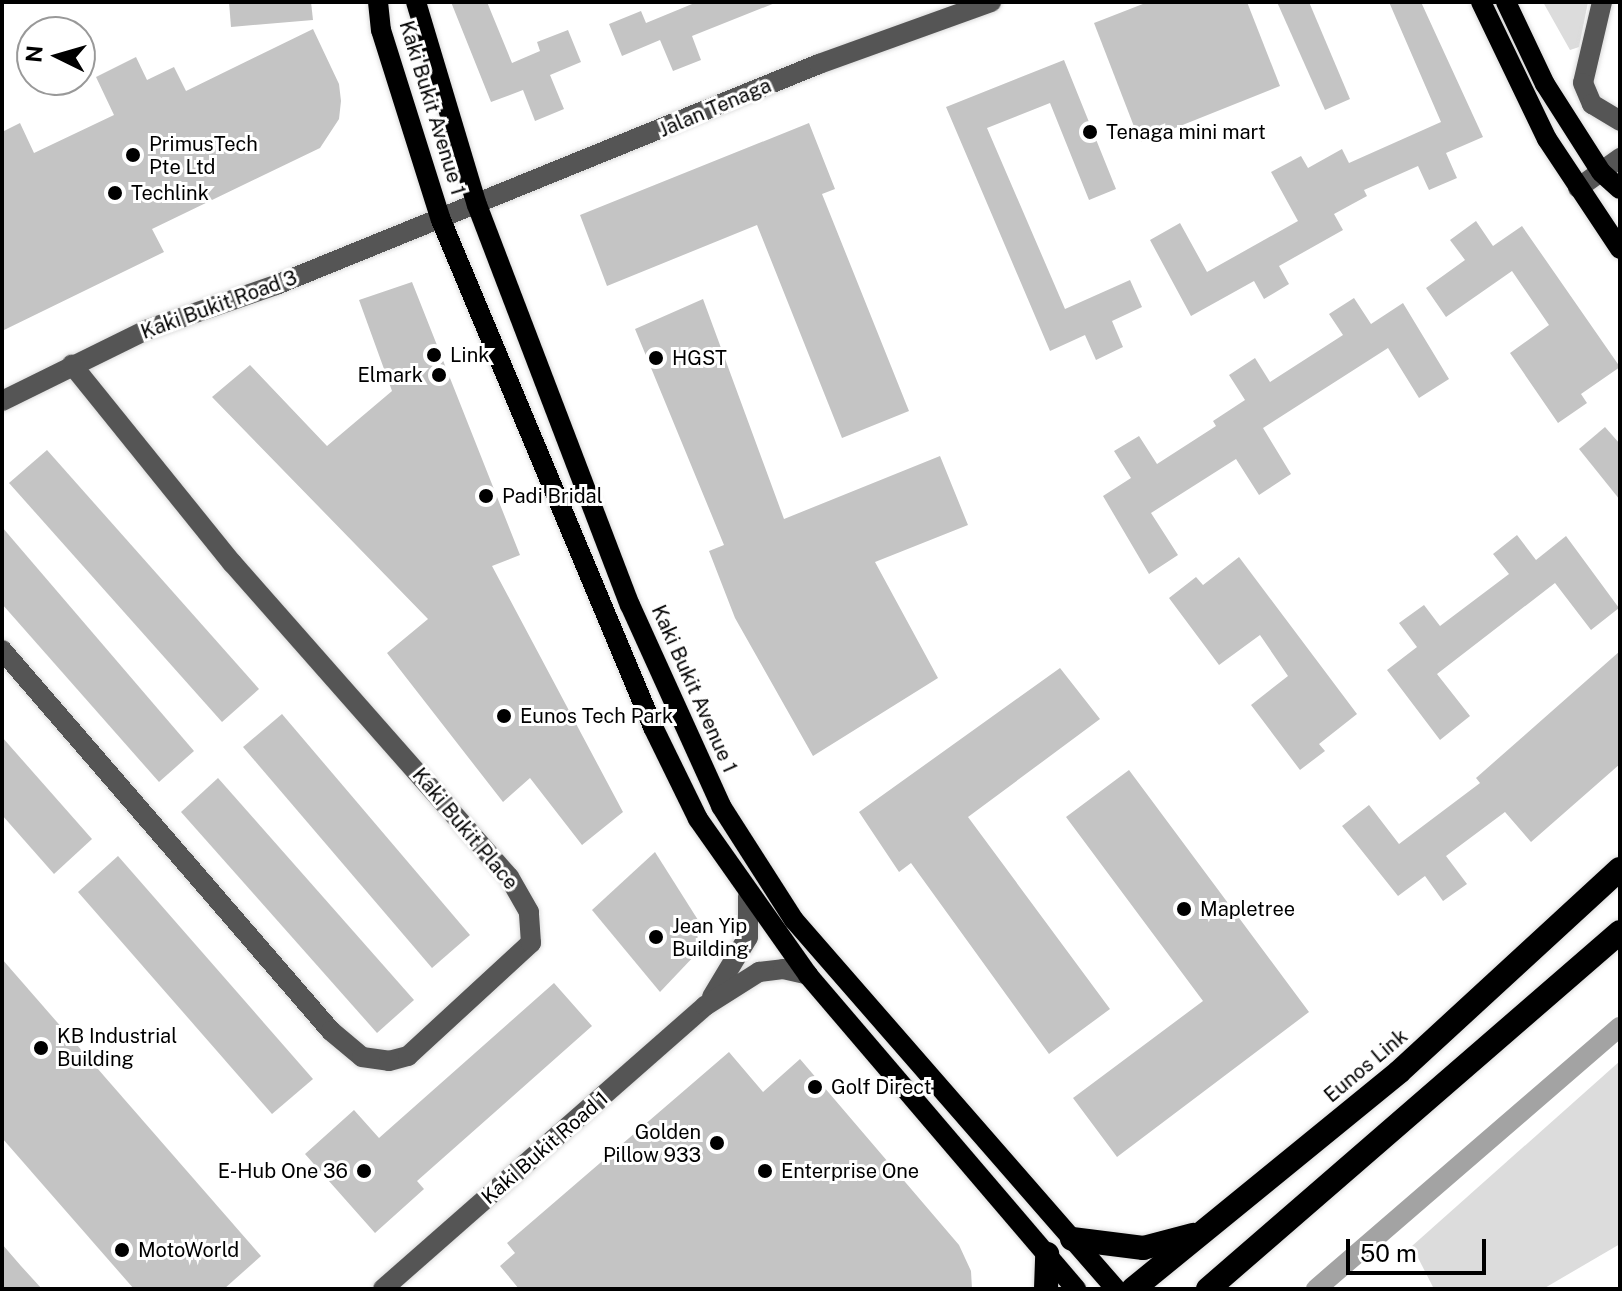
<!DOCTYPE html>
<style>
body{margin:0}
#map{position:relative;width:1622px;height:1291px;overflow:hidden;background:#fff;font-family:"Public Sans",sans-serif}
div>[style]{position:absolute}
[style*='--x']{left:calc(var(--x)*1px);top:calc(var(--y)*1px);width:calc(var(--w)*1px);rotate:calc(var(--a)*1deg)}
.green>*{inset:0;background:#dcdcdc}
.canal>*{height:20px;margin:-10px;padding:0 10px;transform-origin:10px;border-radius:10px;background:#a3a3a3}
.building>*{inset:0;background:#c4c4c4}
.roads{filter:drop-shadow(0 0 2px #dbdbdb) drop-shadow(0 0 2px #dbdbdb)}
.minor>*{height:20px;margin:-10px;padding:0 10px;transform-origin:10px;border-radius:10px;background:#555}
.major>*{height:20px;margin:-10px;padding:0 10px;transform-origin:10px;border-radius:10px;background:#000}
.highway>*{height:24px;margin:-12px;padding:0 12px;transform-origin:12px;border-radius:12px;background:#000}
.dots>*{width:22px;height:22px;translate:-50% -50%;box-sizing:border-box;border:4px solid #fff;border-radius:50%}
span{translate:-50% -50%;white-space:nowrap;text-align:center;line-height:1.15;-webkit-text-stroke:6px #fff;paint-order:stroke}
.street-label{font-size:20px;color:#000}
.poi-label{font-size:20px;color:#000}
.left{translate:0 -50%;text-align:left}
.right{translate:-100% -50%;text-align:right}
.frame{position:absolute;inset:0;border:4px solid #000;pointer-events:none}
.north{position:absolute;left:16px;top:16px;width:80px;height:80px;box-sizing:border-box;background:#fff;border:2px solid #999;border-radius:50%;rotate:275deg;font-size:22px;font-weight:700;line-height:32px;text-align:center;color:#000}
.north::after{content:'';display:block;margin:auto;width:28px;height:36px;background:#000;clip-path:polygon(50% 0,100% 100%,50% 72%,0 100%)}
.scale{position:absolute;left:1346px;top:1239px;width:140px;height:36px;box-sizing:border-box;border:4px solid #000;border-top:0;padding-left:10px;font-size:24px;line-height:28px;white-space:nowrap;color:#000;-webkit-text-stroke:6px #fff;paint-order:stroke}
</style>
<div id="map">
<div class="green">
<div style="clip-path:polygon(1543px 2px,1588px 2px,1579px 47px,1570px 50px)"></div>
<div style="clip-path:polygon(1620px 1061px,1620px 1244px,1543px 1289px,1434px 1289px,1412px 1246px)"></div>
</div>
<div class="canal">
<div style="--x:1316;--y:1289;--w:401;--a:-40.8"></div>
</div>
<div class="building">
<div style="clip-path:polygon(229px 2px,311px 2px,313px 20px,231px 27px)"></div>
<div style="clip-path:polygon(451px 2px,487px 2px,512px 63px,540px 51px,537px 42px,568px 30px,581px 62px,550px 75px,564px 109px,535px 121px,523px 90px,491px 102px)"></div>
<div style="clip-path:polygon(697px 2px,775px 3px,692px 36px,701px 60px,673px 71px,660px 40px,622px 56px,609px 24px,641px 11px,646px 23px)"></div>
<div style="clip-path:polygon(1148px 2px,1247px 2px,1280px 86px,1140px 142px,1094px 23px)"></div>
<div style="clip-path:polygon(1277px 2px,1309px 2px,1350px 99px,1325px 110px)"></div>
<div style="clip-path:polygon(1389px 2px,1421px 2px,1483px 137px,1446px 153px,1457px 178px,1429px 190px,1418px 166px,1364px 190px,1367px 196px,1334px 214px,1343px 230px,1279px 266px,1289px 284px,1264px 299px,1254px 281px,1191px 316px,1150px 240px,1180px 223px,1207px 272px,1298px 221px,1271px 172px,1301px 156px,1308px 168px,1342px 149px,1349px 163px,1441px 122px)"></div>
<div style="clip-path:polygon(313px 29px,339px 84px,341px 101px,339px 119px,320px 148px,152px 229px,164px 252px,2px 331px,2px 132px,20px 123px,34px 153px,114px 115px,96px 77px,136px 57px,147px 80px,174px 67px,186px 91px)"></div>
<div style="clip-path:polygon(1064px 60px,1116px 189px,1089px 200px,1050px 103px,987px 128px,1065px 309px,1130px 280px,1142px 307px,1112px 321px,1123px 347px,1096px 360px,1085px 335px,1050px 351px,946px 107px)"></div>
<div style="clip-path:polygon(809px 123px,835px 189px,822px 194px,909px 411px,842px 438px,757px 225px,607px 286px,580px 215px)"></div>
<div style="clip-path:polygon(1476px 221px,1493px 246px,1522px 226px,1620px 367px,1581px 394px,1587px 403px,1558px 423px,1510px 353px,1549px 325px,1512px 271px,1446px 317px,1426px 288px,1465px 260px,1450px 240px)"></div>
<div style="clip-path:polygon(412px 282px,520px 555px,492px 566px,623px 812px,582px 845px,530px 778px,503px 802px,387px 653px,428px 619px,212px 397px,250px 365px,327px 446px,392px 391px,359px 300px)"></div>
<div style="clip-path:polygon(1354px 298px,1371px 324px,1403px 303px,1449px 379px,1419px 398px,1388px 348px,1263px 428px,1291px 474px,1259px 495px,1236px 459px,1151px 513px,1178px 555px,1149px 574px,1103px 496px,1131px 478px,1114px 451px,1139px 436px,1157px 464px,1216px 426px,1213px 421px,1245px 400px,1229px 375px,1255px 358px,1270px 382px,1343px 335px,1329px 314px)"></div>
<div style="clip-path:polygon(703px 299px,784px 519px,940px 456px,968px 525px,875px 562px,938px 678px,813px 756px,735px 618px,709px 551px,724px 545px,635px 329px)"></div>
<div style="clip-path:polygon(1605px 427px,1620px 444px,1620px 500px,1579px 449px)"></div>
<div style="clip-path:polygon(47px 450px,259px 689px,222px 722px,9px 483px)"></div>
<div style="clip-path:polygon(2px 527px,194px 751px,159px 782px,2px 604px)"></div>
<div style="clip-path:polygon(1517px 535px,1536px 560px,1566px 536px,1619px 608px,1591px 630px,1555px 583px,1437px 674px,1470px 716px,1440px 740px,1387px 670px,1417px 647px,1399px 623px,1424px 605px,1440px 626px,1509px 574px,1493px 554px)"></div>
<div style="clip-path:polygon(1239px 557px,1357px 714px,1319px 744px,1325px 751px,1300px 770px,1251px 705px,1288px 676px,1260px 635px,1219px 665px,1169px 598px,1196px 577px,1203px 585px)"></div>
<div style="clip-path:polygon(1620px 651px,1620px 764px,1531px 842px,1505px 812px,1446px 856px,1467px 884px,1443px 901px,1425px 876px,1398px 896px,1342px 826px,1369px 805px,1399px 844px,1480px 783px,1476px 778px)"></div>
<div style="clip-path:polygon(1060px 668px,1100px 719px,968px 817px,1110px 1009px,1049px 1054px,911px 863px,899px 872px,859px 812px)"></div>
<div style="clip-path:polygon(282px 714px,470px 935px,432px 968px,243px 747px)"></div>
<div style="clip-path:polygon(2px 737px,92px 839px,54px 874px,2px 815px)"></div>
<div style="clip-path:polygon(1129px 770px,1309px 1012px,1117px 1157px,1073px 1098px,1203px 1001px,1066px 817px)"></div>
<div style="clip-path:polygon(218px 778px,414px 1000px,377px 1033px,181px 812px)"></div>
<div style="clip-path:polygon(655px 852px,698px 920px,697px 953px,660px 992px,592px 910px)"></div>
<div style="clip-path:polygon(118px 856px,313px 1079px,272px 1114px,78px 892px)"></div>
<div style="clip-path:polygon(2px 959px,261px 1256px,224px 1289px,134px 1289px,2px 1138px)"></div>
<div style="clip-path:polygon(554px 983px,592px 1026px,417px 1181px,424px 1189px,375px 1233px,305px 1154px,354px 1110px,379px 1138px)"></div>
<div style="clip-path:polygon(729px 1052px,763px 1092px,800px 1059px,959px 1245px,971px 1271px,972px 1289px,519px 1289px,500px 1266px,515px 1253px,507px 1243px)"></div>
<div style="clip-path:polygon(2px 1244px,21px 1266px,42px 1289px,2px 1289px)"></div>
</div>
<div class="roads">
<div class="minor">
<div style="--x:1602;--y:2;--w:83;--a:103.2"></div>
<div style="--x:1583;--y:83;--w:23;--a:67"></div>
<div style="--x:1592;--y:104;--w:33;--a:31"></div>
<div style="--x:1578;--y:188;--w:52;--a:-35.5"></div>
<div style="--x:2;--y:401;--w:161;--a:-26.2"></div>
<div style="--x:146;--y:330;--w:138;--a:-19.1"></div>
<div style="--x:276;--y:285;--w:586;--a:-22.15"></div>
<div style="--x:819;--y:64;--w:183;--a:-19.8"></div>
<div style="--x:2;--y:650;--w:503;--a:49.19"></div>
<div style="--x:331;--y:1031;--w:40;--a:40"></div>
<div style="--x:362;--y:1057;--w:27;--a:8"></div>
<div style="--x:389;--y:1061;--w:20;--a:-15"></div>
<div style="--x:408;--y:1056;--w:167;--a:-42.6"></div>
<div style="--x:531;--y:943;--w:31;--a:-94"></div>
<div style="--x:529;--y:912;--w:40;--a:-119.7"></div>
<div style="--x:509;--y:877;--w:419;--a:-131.4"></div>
<div style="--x:232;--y:563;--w:255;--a:-128.9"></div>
<div style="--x:712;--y:997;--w:70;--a:-59"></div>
<div style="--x:748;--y:937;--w:41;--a:-90"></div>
<div style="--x:383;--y:1289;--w:429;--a:-41.3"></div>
<div style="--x:705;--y:1006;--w:64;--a:-32.2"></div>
<div style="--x:759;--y:972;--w:24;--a:-7"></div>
<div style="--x:783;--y:969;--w:26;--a:13"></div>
</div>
<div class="major">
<div style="--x:378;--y:2;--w:28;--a:84"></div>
<div style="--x:381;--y:30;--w:199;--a:72.5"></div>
<div style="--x:441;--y:220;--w:550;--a:67.31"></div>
<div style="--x:653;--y:727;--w:102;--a:63.9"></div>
<div style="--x:698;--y:819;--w:191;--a:54.8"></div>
<div style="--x:808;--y:975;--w:413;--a:49.5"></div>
<div style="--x:416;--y:2;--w:212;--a:73.3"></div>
<div style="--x:477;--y:205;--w:428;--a:69.1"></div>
<div style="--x:630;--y:605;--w:221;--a:65.6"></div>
<div style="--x:721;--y:806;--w:135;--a:57.4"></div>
<div style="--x:794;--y:920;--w:490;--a:48.9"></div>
<div style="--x:1481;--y:2;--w:152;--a:64.3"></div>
<div style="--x:1547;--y:139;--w:132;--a:56.4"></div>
<div style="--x:1506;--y:2;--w:91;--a:64.6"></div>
<div style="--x:1545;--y:84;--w:104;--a:57.5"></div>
<div style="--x:1601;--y:172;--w:25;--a:42"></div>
</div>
<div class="highway">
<div style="--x:1072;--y:1239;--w:72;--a:7.2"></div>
<div style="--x:1143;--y:1248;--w:52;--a:-14.6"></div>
<div style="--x:1046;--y:1289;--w:35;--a:-88"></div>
<div style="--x:1133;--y:1289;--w:343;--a:-39.2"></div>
<div style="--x:1399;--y:1072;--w:300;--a:-42.6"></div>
<div style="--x:1208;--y:1289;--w:545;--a:-40.91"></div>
</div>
</div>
<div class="dots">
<div style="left:1090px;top:132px;background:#000"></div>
<div style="left:133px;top:155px;background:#000"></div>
<div style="left:115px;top:193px;background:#000"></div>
<div style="left:434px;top:355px;background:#000"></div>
<div style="left:656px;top:358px;background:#000"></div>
<div style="left:439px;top:375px;background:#000"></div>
<div style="left:486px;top:496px;background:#000"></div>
<div style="left:504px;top:716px;background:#000"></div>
<div style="left:1184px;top:909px;background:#000"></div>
<div style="left:656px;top:937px;background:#000"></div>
<div style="left:41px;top:1048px;background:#000"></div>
<div style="left:815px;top:1087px;background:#000"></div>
<div style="left:717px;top:1143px;background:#000"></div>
<div style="left:364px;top:1171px;background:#000"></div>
<div style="left:765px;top:1171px;background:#000"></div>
<div style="left:122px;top:1250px;background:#000"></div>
</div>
<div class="street-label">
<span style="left:432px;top:108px;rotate:73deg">Kaki Bukit Avenue 1</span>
<span style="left:715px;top:108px;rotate:-23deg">Jalan Tenaga</span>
<span style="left:219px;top:305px;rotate:-20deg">Kaki Bukit Road 3</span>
<span style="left:694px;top:689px;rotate:66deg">Kaki Bukit Avenue 1</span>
<span style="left:465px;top:829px;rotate:50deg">Kaki Bukit Place</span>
<span style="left:1366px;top:1066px;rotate:-40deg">Eunos Link</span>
<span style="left:545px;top:1148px;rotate:-41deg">Kaki Bukit Road 1</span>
</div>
<div class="poi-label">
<span class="left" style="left:1106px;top:132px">Tenaga mini mart</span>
<span class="left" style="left:149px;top:156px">PrimusTech<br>Pte Ltd</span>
<span class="left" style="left:131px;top:193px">Techlink</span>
<span class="left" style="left:450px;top:355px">Link</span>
<span class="left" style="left:672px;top:358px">HGST</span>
<span class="right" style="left:423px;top:375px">Elmark</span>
<span class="left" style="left:502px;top:496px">Padi Bridal</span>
<span class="left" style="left:520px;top:716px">Eunos Tech Park</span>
<span class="left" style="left:1200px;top:909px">Mapletree</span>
<span class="left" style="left:672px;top:938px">Jean Yip<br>Building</span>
<span class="left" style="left:57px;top:1048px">KB Industrial<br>Building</span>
<span class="left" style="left:831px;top:1087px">Golf Direct</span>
<span class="right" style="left:701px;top:1144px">Golden<br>Pillow 933</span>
<span class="right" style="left:348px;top:1171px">E-Hub One 36</span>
<span class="left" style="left:781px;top:1171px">Enterprise One</span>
<span class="left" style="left:138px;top:1250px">MotoWorld</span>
</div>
<div class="frame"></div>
<div class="north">N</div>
<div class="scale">50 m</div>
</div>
